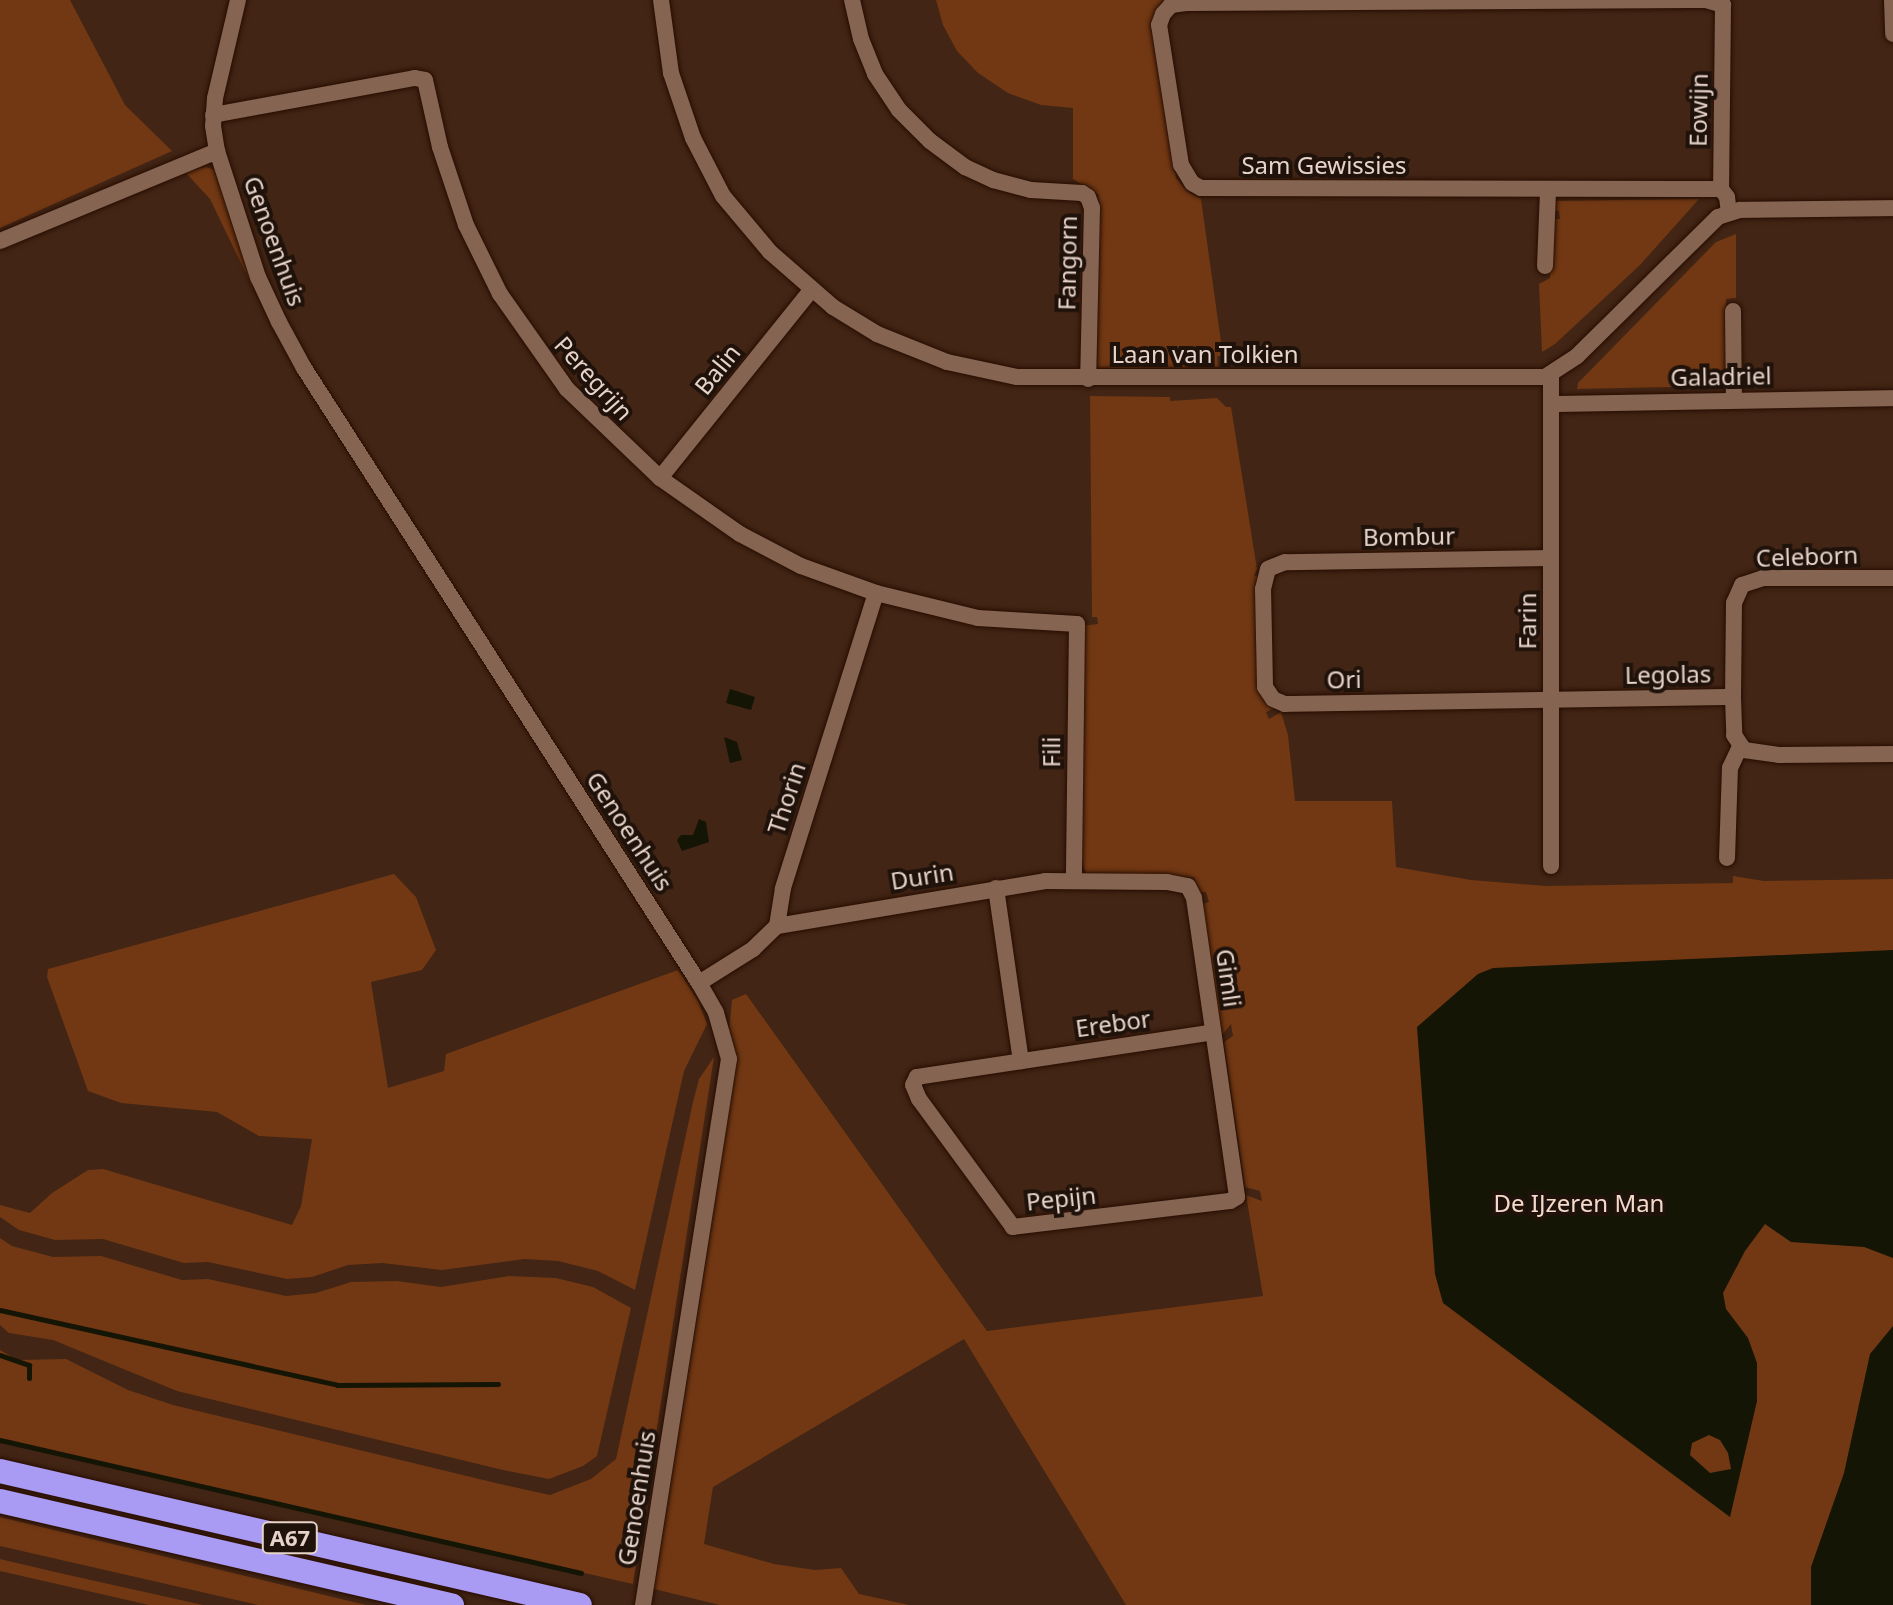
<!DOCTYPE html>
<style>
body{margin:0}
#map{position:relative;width:1893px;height:1605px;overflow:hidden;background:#422514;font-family:"Noto Sans",sans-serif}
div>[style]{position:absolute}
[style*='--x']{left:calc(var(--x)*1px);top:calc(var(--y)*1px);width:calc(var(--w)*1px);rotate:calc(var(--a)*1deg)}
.green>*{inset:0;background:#713813}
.water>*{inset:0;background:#151505}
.stream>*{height:5px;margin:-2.5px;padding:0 2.5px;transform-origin:2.5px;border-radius:2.5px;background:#151505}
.roads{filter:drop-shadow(0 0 2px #270d00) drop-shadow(0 0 2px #270d00)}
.minor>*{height:16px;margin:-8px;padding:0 8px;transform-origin:8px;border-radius:8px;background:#856452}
.motorway>*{height:24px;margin:-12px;padding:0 12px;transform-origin:12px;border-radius:12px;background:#a99bf3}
span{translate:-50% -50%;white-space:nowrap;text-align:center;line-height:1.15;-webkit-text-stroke:8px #1f120b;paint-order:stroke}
.shield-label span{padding:2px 6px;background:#1f120b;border:2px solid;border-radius:6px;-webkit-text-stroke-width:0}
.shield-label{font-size:22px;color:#e6d3c9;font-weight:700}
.street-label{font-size:24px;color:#e6d3c9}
.park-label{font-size:24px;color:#f5d9cb}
</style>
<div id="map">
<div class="green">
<div style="clip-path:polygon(0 0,70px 0,125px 105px,172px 151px,0 228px)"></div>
<div style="clip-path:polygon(936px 0,1168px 0,1156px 9px,1152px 24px,1176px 178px,1188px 192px,1201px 199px,1223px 356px,1217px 356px,1218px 367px,1097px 368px,1099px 206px,1098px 194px,1073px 179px,1073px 108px,1041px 105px,1008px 93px,978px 73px,957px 51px,943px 25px)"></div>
<div style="clip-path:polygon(206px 167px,220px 172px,253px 288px,210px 199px,185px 172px)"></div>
<div style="clip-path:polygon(1699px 199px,1640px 265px,1555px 344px,1542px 352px,1539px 284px,1550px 278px,1550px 219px,1560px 219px,1559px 211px,1552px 210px,1553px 201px)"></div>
<div style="clip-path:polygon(1736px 234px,1736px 298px,1726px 299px,1725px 380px,1718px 386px,1577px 389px,1578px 383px,1716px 242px)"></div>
<div style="clip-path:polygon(1090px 396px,1170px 397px,1170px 401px,1217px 398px,1226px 407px,1231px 407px,1257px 569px,1254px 576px,1260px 575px,1275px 708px,1266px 712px,1269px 719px,1281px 712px,1288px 735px,1295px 801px,1392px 801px,1396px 867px,1471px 880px,1546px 886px,1733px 883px,1733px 876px,1764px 881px,1893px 879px,1893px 1605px,1126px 1605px,964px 1339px,713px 1487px,704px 1544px,774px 1564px,815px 1570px,841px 1568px,859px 1594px,909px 1605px,720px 1605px,654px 1589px,707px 1253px,732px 1000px,746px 994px,987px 1331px,1263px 1296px,1246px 1195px,1262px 1201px,1260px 1191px,1245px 1187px,1224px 1042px,1233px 1036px,1231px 1024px,1221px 1036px,1202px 904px,1209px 902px,1206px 892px,1199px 892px,1194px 877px,1086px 874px,1082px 861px,1080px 626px,1098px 624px,1097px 617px,1092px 617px)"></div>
<div style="clip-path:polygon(394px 874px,416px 897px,436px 950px,422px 970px,371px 982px,388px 1088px,444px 1071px,446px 1054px,678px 970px,698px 1001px,707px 1024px,684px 1071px,635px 1290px,598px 1271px,558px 1261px,524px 1259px,442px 1270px,382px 1263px,348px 1265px,312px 1277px,287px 1279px,208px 1262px,184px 1263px,103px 1239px,55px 1240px,19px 1230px,0 1217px,0 1205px,30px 1213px,52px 1193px,88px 1170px,103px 1169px,292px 1225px,301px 1206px,312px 1139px,259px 1136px,217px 1112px,121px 1103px,88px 1091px,47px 977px,48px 969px)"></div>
<div style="clip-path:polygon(714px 1057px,633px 1584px,0 1441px,0 1350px,17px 1360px,66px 1359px,128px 1390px,173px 1405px,500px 1484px,550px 1495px,591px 1479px,616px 1459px,693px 1102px,699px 1079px)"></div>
<div style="clip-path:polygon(0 1238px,12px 1246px,53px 1257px,101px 1256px,182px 1280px,208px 1279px,286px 1296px,316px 1293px,351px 1282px,397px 1281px,441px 1287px,509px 1276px,556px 1278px,593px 1287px,631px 1308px,597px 1456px,583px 1466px,549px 1479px,503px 1470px,177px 1391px,53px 1340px,9px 1333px,0 1325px)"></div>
<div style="clip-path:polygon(0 1517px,366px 1605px,258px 1605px,0 1546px)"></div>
<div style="clip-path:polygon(0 1559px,55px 1572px,203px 1605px,149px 1605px,0 1571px)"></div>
</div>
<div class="water">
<div style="clip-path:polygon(730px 689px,755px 697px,751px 710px,726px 703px)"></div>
<div style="clip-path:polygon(724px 737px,737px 742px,742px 760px,730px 763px)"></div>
<div style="clip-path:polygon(699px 819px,706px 822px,709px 842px,682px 851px,677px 840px,681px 835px,693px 835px)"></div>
<div style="clip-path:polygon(evenodd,1893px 950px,1893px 1258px,1864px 1247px,1791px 1242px,1765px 1224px,1745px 1251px,1723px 1293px,1726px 1309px,1748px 1338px,1757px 1363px,1757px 1401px,1730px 1517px,1443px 1303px,1435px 1274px,1417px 1027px,1478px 974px,1493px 968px,1893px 950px,1709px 1435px,1720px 1440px,1728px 1453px,1731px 1469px,1710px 1473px,1690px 1455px,1692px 1443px,1709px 1435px)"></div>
<div style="clip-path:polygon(1893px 1326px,1893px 1605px,1811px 1605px,1811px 1567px,1844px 1473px,1870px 1354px)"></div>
</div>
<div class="stream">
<div style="--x:0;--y:1310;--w:345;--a:12.5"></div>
<div style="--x:337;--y:1385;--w:161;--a:-0.4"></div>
<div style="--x:0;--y:1355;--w:31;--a:19"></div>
<div style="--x:29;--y:1365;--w:13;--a:90"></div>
<div style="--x:0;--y:1440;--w:596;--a:12.89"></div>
</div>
<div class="roads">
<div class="minor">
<div style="--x:238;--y:0;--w:101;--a:103.2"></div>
<div style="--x:215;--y:98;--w:28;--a:94"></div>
<div style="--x:213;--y:126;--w:25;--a:81"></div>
<div style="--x:217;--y:151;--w:133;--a:72"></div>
<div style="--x:258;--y:277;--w:50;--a:65"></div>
<div style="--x:279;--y:322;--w:52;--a:61.5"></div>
<div style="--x:304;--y:368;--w:731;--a:57.29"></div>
<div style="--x:699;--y:983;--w:34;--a:60"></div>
<div style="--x:716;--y:1013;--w:48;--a:74.2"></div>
<div style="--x:729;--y:1059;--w:553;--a:98.95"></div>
<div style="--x:661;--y:0;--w:74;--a:82.2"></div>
<div style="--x:671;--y:73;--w:69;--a:71.3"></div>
<div style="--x:693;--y:138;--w:65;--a:62.7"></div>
<div style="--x:723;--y:196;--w:73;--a:50"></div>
<div style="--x:770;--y:252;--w:84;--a:41.1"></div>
<div style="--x:833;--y:307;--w:52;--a:31.5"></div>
<div style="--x:877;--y:334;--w:75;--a:21.8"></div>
<div style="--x:947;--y:362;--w:72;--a:12.1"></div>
<div style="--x:1017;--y:377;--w:528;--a:0"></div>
<div style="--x:1545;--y:377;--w:38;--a:-33"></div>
<div style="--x:1577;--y:356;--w:198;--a:-44.6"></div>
<div style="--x:1718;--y:217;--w:23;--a:-18"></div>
<div style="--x:1740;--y:210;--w:153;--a:-0.7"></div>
<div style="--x:852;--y:0;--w:40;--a:77"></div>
<div style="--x:861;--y:39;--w:38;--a:68"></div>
<div style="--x:875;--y:74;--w:43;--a:56.3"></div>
<div style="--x:899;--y:110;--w:44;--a:45"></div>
<div style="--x:930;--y:141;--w:44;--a:36.6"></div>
<div style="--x:965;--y:167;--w:31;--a:25"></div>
<div style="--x:993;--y:180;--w:39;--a:15"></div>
<div style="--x:1031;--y:190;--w:51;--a:3.4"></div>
<div style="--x:1082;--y:193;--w:7;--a:34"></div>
<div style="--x:1088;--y:197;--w:12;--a:70"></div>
<div style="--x:1092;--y:208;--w:171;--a:91.3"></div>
<div style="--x:1892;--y:0;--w:34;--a:88"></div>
<div style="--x:213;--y:115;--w:205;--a:-10.4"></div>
<div style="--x:415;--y:78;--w:10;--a:11"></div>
<div style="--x:425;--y:80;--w:69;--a:77.4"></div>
<div style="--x:440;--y:147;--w:82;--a:71.6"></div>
<div style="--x:466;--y:225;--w:77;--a:63.8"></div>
<div style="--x:500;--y:294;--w:116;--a:54.8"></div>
<div style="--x:567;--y:389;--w:129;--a:43.7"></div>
<div style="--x:660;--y:478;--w:98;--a:35"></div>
<div style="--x:740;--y:534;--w:69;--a:27.7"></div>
<div style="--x:801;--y:566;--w:80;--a:19.8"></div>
<div style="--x:876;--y:593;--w:105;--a:13.8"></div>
<div style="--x:978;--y:618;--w:99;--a:3.5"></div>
<div style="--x:1077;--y:624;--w:256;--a:90.7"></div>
<div style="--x:1721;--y:189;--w:520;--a:-179.89"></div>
<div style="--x:1201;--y:188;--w:10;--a:-151"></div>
<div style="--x:1192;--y:183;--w:21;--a:-121"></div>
<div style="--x:1181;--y:165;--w:142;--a:-98.9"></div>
<div style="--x:1159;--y:25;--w:12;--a:-70"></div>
<div style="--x:1163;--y:14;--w:12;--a:-48"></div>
<div style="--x:1171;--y:5;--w:17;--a:-7"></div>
<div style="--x:1188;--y:3;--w:518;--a:-0.33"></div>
<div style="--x:1706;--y:0;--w:18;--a:16"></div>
<div style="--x:1723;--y:5;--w:184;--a:90.6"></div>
<div style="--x:1721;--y:189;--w:10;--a:53"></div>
<div style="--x:1727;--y:197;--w:16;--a:83"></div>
<div style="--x:0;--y:241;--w:235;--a:-22.5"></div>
<div style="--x:1545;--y:266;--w:76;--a:-87.7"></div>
<div style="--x:1733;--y:311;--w:89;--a:89.4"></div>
<div style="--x:1551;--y:375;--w:491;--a:90"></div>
<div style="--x:1551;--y:404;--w:342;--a:-1"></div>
<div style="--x:660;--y:478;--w:241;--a:-51.2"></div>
<div style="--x:1551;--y:558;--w:266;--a:179.1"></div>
<div style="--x:1285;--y:562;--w:18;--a:158"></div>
<div style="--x:1268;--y:569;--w:21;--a:104"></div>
<div style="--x:1263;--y:589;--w:98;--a:88.8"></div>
<div style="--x:1265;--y:687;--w:14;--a:56"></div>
<div style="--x:1273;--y:699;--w:13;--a:23"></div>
<div style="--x:1285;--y:704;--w:448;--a:-0.9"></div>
<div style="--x:1733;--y:697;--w:38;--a:88"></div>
<div style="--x:1734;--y:735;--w:18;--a:56"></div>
<div style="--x:1744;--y:750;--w:35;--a:8"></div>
<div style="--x:1779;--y:755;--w:114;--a:-0.5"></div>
<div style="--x:1733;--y:697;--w:94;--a:-89.4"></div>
<div style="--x:1734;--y:603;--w:20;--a:-66"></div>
<div style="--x:1742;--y:585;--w:22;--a:-18"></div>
<div style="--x:1763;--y:578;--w:130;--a:0"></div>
<div style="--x:1727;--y:858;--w:90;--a:-88.1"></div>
<div style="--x:1730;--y:768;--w:23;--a:-65"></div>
<div style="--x:996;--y:888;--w:175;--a:81.8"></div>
<div style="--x:777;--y:926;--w:272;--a:-9.5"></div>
<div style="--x:1045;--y:881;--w:122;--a:0.5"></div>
<div style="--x:1167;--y:882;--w:21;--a:11"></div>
<div style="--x:1188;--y:886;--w:13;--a:63"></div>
<div style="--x:1194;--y:898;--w:302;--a:81.8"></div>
<div style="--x:1237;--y:1197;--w:8;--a:150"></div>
<div style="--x:1230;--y:1201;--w:219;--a:173.2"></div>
<div style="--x:1013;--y:1227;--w:159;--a:-126.3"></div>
<div style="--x:919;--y:1099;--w:15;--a:-113"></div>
<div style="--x:913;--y:1085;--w:9;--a:-63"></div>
<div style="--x:917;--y:1077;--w:299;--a:-8.6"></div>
<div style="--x:699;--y:983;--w:64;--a:-32.2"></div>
<div style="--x:753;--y:949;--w:33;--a:-44"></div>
<div style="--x:777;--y:926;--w:38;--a:-81"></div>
<div style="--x:783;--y:888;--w:309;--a:-72.5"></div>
</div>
<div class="motorway">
<div style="--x:0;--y:1471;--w:595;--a:13.01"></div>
<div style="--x:0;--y:1501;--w:464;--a:13"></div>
</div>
</div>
<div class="shield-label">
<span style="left:290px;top:1538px">A67</span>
</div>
<div class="street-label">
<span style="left:1698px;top:110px;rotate:-89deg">Eowijn</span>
<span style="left:1324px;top:165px">Sam Gewissies</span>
<span style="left:275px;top:241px;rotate:70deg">Genoenhuis</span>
<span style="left:1067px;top:263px;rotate:-89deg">Fangorn</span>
<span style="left:1205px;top:354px">Laan van Tolkien</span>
<span style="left:717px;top:369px;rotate:-51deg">Balin</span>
<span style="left:1721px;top:376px;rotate:-1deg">Galadriel</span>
<span style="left:594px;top:378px;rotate:48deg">Peregrijn</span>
<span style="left:1409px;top:536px;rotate:-1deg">Bombur</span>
<span style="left:1807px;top:556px;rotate:-2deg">Celeborn</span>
<span style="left:1527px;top:621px;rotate:-90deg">Farin</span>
<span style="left:1668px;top:674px;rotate:-1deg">Legolas</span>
<span style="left:1344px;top:679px;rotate:-1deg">Ori</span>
<span style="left:1051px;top:752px;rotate:-90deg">Fili</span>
<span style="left:786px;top:798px;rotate:-72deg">Thorin</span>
<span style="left:630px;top:831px;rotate:57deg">Genoenhuis</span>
<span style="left:922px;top:876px;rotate:-9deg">Durin</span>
<span style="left:1229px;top:978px;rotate:82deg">Gimli</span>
<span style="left:1113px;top:1023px;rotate:-8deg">Erebor</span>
<span style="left:1061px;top:1198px;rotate:-6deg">Pepijn</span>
<span style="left:636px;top:1498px;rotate:-81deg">Genoenhuis</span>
</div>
<div class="park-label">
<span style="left:1579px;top:1203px">De IJzeren Man</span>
</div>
</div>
